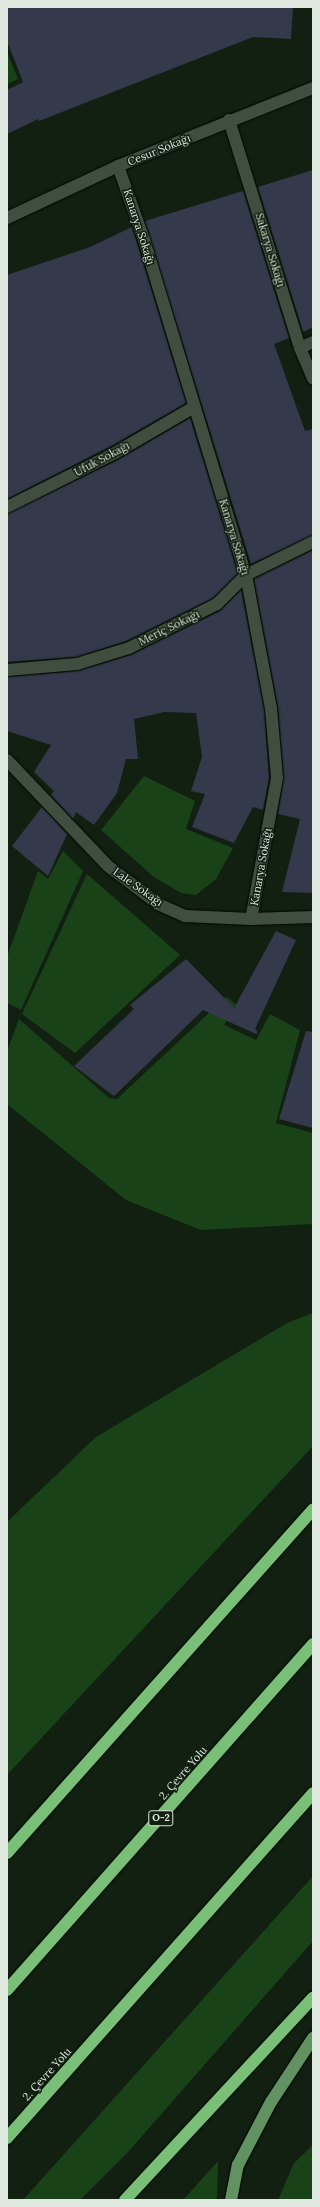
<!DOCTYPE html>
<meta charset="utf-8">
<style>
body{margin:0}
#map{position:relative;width:320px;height:2207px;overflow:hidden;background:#122011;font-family:Lora,serif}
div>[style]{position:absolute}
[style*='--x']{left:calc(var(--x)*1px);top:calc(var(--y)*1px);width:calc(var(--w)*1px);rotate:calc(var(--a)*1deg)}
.green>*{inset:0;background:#194219}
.building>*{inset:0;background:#34394c}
.roads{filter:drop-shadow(0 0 1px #010901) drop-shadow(0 0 1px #010901)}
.street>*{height:12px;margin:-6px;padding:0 6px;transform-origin:6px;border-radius:6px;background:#3f4e3e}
.primary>*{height:12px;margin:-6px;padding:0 6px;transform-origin:6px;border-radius:6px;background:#629261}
.highway>*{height:12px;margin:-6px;padding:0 6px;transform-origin:6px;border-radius:6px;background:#7abf78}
span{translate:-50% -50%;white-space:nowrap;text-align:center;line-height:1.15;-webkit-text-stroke:3px #122011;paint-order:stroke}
.shield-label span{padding:1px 3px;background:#122011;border:1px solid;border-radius:3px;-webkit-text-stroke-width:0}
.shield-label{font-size:10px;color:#dfe8de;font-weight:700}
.street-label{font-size:11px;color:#dfe8de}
.frame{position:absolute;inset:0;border:8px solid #dfe8de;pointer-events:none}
</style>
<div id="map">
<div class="green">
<div style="clip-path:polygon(7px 52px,18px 79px,7px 84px)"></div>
<div style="clip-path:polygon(144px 776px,195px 801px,186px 829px,233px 848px,216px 879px,196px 895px,181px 893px,154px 877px,101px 830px)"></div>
<div style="clip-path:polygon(63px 851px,83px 871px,21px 1010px,7px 1003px,7px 957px,38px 871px,48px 879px)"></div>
<div style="clip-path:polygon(87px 874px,180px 955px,75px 1053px,22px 1014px)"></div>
<div style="clip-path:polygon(226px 997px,236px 1004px,224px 1025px,256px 1040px,270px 1014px,300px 1030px,276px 1123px,313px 1133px,313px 1224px,201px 1230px,126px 1200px,7px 1104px,7px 1051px,19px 1019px,109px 1098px,117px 1099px)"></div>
<div style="clip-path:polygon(313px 1313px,313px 1446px,7px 1775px,7px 1522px,96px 1437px,287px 1323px)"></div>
<div style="clip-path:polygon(313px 1876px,313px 1941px,129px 2151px,80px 2200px,23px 2200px)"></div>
<div style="clip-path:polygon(313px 2145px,313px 2200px,278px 2200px,294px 2163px)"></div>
<div style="clip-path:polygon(218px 2161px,217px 2200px,183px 2200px)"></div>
</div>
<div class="building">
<div style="clip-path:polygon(7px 7px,293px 7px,291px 39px,253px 37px,39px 121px,38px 119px,7px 134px,7px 90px,23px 82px,7px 41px)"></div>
<div style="clip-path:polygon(313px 170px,313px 327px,303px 332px,258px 187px)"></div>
<div style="clip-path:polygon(243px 191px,289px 338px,274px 344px,305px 431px,313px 429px,313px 535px,251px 564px,145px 221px)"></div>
<div style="clip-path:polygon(132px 227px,186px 403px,111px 446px,7px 499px,7px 275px,90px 247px)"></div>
<div style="clip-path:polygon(190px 418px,238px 573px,213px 598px,126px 641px,76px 657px,7px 662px,7px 514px,118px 460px)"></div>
<div style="clip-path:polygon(313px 550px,313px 893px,282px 892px,300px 819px,278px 814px,284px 778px,278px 707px,254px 579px)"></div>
<div style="clip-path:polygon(241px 590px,264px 709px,269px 778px,263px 810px,253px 807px,234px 843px,192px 827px,205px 794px,191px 791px,202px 757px,196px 713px,164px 712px,134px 719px,138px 759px,126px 759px,117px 793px,94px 825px,76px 812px,73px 819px,51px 795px,54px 791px,34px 772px,51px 745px,7px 731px,7px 677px,78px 671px,131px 655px,220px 611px)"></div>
<div style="clip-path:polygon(42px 807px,67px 834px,48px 876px,12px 846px)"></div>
<div style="clip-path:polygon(276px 931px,296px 940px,255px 1029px,258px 1032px,256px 1034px,203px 1010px,114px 1096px,74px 1066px,134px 1009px,130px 1005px,186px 959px,234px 1008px)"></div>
<div style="clip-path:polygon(306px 1031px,313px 1032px,313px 1128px,279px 1119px)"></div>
</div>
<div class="roads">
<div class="street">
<div style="--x:229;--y:120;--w:239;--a:72.7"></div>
<div style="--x:300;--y:348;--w:33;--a:67"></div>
<div style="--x:118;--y:166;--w:78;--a:70.6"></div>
<div style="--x:144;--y:240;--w:350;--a:73.1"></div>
<div style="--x:246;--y:575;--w:135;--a:79.4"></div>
<div style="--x:271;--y:708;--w:70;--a:85.1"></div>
<div style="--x:277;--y:778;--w:143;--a:100.4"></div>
<div style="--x:7;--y:218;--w:123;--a:-25.1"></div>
<div style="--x:118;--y:166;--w:210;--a:-21.8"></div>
<div style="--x:300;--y:348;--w:14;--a:-25"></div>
<div style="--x:7;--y:507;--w:121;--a:-26.6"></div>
<div style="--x:115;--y:453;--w:91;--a:-30.2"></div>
<div style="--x:7;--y:670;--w:70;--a:-4.9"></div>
<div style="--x:77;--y:664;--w:54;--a:-17.1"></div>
<div style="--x:129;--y:648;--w:98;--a:-26.6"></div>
<div style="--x:217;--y:604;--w:41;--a:-45"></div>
<div style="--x:246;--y:575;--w:75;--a:-26.2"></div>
<div style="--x:7;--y:760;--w:146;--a:46.4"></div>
<div style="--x:108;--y:866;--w:63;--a:37.2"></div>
<div style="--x:158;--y:904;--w:30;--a:24"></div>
<div style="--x:185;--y:916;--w:66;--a:2.6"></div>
<div style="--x:251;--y:919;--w:62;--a:-1.8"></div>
</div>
<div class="primary">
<div style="--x:231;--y:2200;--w:36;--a:-79"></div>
<div style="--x:238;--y:2165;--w:71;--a:-62.4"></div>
<div style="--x:271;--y:2102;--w:77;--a:-56.7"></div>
</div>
<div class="highway">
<div style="--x:7;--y:1853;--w:460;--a:-48.3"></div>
<div style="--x:7;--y:1990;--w:462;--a:-48.5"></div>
<div style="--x:7;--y:2138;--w:461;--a:-48.4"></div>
<div style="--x:125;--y:2200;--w:276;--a:-47.1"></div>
</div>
</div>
<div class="shield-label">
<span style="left:161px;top:1818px">O-2</span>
</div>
<div class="street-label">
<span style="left:159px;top:150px;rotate:-22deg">Cesur Sokağı</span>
<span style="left:139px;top:227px;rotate:72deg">Kanarya Sokağı</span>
<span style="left:270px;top:250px;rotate:73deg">Sakarya Sokağı</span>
<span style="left:102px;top:459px;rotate:-28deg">Ufuk Sokağı</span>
<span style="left:234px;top:537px;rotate:73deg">Kanarya Sokağı</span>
<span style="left:169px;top:628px;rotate:-26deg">Meriç Sokağı</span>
<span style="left:261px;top:867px;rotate:-80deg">Kanarya Sokağı</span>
<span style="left:138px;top:887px;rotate:35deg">Lale Sokağı</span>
<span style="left:183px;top:1773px;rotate:-49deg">2. Çevre Yolu</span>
<span style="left:47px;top:2074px;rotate:-48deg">2. Çevre Yolu</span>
</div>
<div class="frame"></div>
</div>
